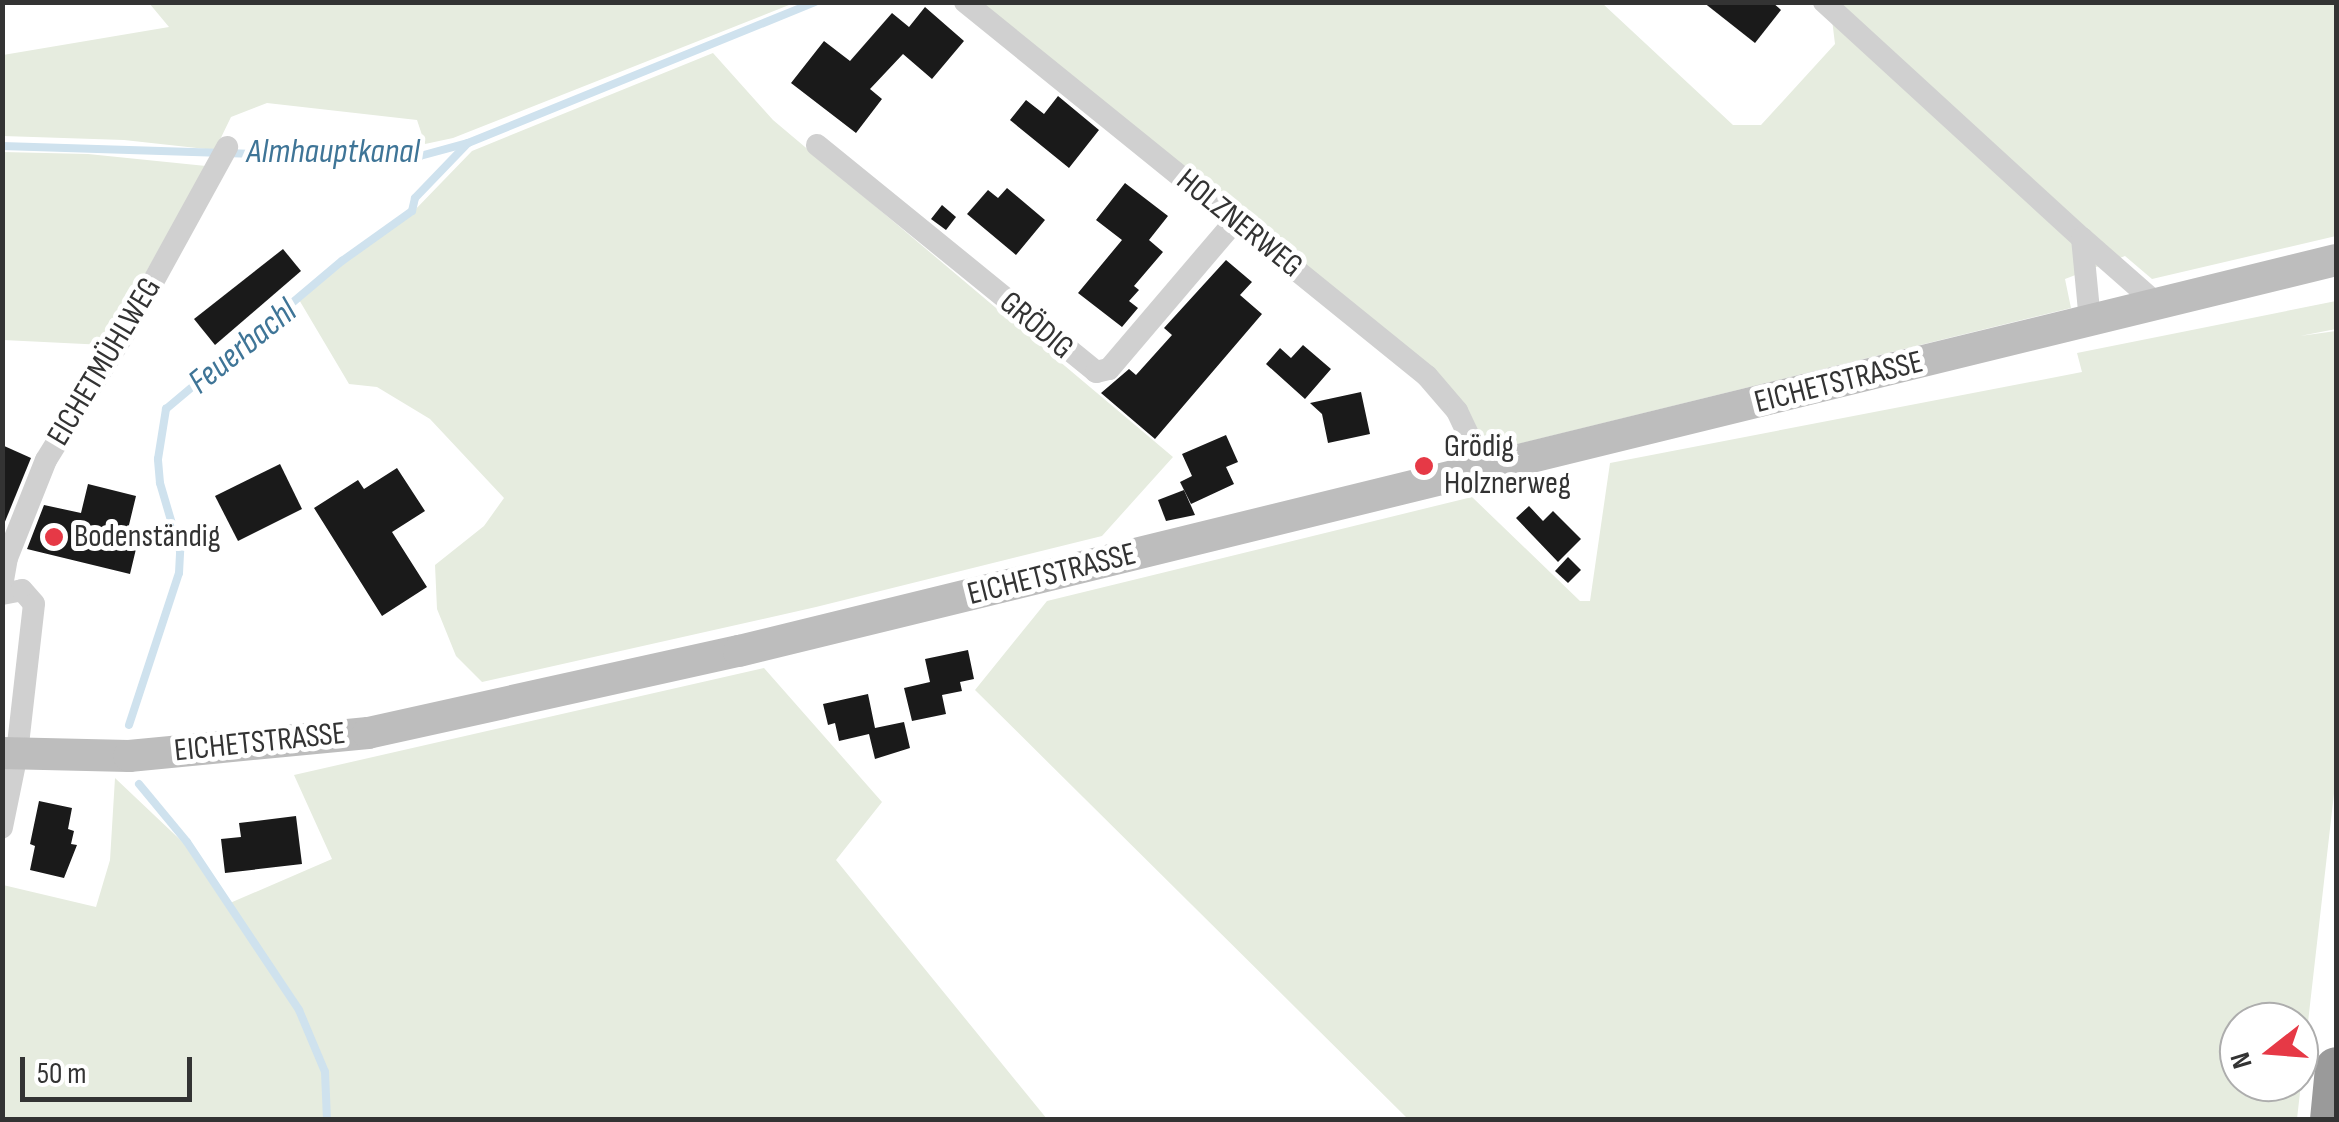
<!DOCTYPE html>
<meta charset="utf-8">
<style>
body{margin:0}
#map{position:relative;width:2339px;height:1122px;overflow:hidden;background:#fff;font-family:"Sofia Sans Condensed",sans-serif}
div>[style]{position:absolute}
[style*='--x']{left:calc(var(--x)*1px);top:calc(var(--y)*1px);width:calc(var(--w)*1px);rotate:calc(var(--a)*1deg)}
.green>*{inset:0;background:#e6ecdf}
.stream>*{height:8px;margin:-4px;padding:0 4px;transform-origin:4px;border-radius:4px;background:#cfe2ee}
.building>*{inset:0;background:#1a1a1a}
.minor>*{height:22px;margin:-11px;padding:0 11px;transform-origin:11px;border-radius:11px;background:#d0d0d0}
.secondary>*{height:32px;margin:-16px;padding:0 16px;transform-origin:16px;border-radius:16px;background:#bdbdbd}
.motorway>*{height:42px;margin:-21px;padding:0 21px;transform-origin:21px;border-radius:21px;background:#9a9a9a}
.dots>*{width:28px;height:28px;translate:-50% -50%;box-sizing:border-box;border:5px solid #fff;border-radius:50%}
span{translate:-50% -50%;white-space:nowrap;text-align:center;line-height:1.15;-webkit-text-stroke:10px #fff;paint-order:stroke}
.street-label{font-size:32px;color:#333}
.poi-label{font-size:32px;color:#333}
.left{translate:0 -50%;text-align:left}
.water-label{font-size:35px;color:#3f7597;font-style:italic}
.frame{position:absolute;inset:0;border:5px solid #333;pointer-events:none}
.north{position:absolute;left:2219px;top:1002px;width:100px;height:100px;box-sizing:border-box;background:#fff;border:2px solid #adadad;border-radius:50%;rotate:253deg;font-size:28px;font-weight:700;line-height:40px;text-align:center;color:#333}
.north::after{content:'';display:block;margin:auto;width:35px;height:45px;background:#e63946;clip-path:polygon(50% 0,100% 100%,50% 72%,0 100%)}
.scale{position:absolute;left:20px;top:1057px;width:172px;height:45px;box-sizing:border-box;border:5px solid #333;border-top:0;padding-left:12px;font-size:30px;line-height:35px;white-space:nowrap;color:#333;-webkit-text-stroke:8px #fff;paint-order:stroke}
</style>
<div id="map">
<div class="green">
<div style="clip-path:polygon(149px 3px,794px 3px,453px 138px,425px 144px,417px 120px,267px 103px,231px 117px,215px 150px,124px 140px,3px 136px,3px 55px,169px 27px)"></div>
<div style="clip-path:polygon(980px 3px,1602px 3px,1733px 125px,1761px 125px,1835px 44px,1830px 3px,2336px 3px,2336px 236px,2152px 279px,2125px 256px,2065px 279px,2071px 308px,1502px 448px,1477px 431px)"></div>
<div style="clip-path:polygon(713px 53px,773px 120px,1173px 457px,1102px 536px,816px 607px,482px 682px,456px 656px,437px 609px,435px 565px,484px 526px,504px 498px,430px 419px,377px 387px,349px 384px,298px 298px,411px 214px,472px 151px)"></div>
<div style="clip-path:polygon(2px 152px,88px 154px,206px 166px,105px 345px,3px 340px)"></div>
<div style="clip-path:polygon(evenodd,2336px 301px,2336px 329px,2300px 336px,2336px 331px,2336px 776px,2297px 1119px,1408px 1119px,975px 690px,1047px 601px,1472px 497px,1580px 601px,1590px 601px,1610px 463px,2082px 372px,2077px 353px,2336px 301px,2239px 1022px,2299px 1022px,2299px 1082px,2239px 1082px,2239px 1022px)"></div>
<div style="clip-path:polygon(764px 668px,882px 802px,836px 860px,1047px 1119px,3px 1119px,3px 885px,96px 907px,110px 860px,115px 778px,191px 850px,230px 903px,332px 859px,294px 775px)"></div>
</div>
<div class="stream">
<div style="--x:2;--y:146;--w:318;--a:1.8"></div>
<div style="--x:320;--y:156;--w:56;--a:-10.3"></div>
<div style="--x:375;--y:146;--w:46;--a:12.5"></div>
<div style="--x:420;--y:156;--w:50;--a:-15.2"></div>
<div style="--x:468;--y:143;--w:375;--a:-22.1"></div>
<div style="--x:129;--y:725;--w:160;--a:-71.8"></div>
<div style="--x:179;--y:573;--w:22;--a:-87"></div>
<div style="--x:180;--y:551;--w:71;--a:-106.4"></div>
<div style="--x:160;--y:483;--w:24;--a:-95"></div>
<div style="--x:158;--y:459;--w:51;--a:-80.9"></div>
<div style="--x:166;--y:409;--w:230;--a:-40.1"></div>
<div style="--x:342;--y:261;--w:86;--a:-35.5"></div>
<div style="--x:412;--y:211;--w:13;--a:-77"></div>
<div style="--x:415;--y:198;--w:76;--a:-46.1"></div>
<div style="--x:139;--y:784;--w:75;--a:50.4"></div>
<div style="--x:187;--y:842;--w:202;--a:56.3"></div>
<div style="--x:299;--y:1010;--w:67;--a:67.2"></div>
<div style="--x:325;--y:1072;--w:48;--a:87.6"></div>
</div>
<div class="building">
<div style="clip-path:polygon(1703px 2px,1772px 2px,1781px 10px,1755px 43px)"></div>
<div style="clip-path:polygon(925px 7px,964px 41px,932px 79px,903px 54px,870px 89px,882px 99px,856px 133px,791px 83px,824px 41px,850px 61px,892px 13px,909px 27px)"></div>
<div style="clip-path:polygon(1058px 96px,1099px 130px,1069px 168px,1010px 120px,1026px 100px,1044px 114px)"></div>
<div style="clip-path:polygon(1125px 183px,1168px 216px,1149px 240px,1163px 252px,1134px 286px,1139px 290px,1129px 301px,1138px 308px,1122px 327px,1078px 293px,1122px 240px,1096px 220px)"></div>
<div style="clip-path:polygon(1007px 188px,1045px 220px,1016px 255px,967px 214px,988px 190px,998px 198px)"></div>
<div style="clip-path:polygon(942px 205px,956px 217px,946px 230px,931px 219px)"></div>
<div style="clip-path:polygon(283px 249px,301px 271px,215px 345px,194px 319px)"></div>
<div style="clip-path:polygon(1226px 260px,1252px 282px,1240px 295px,1262px 314px,1155px 439px,1101px 393px,1129px 369px,1136px 375px,1172px 335px,1164px 328px)"></div>
<div style="clip-path:polygon(1303px 345px,1331px 369px,1305px 399px,1266px 364px,1280px 348px,1291px 358px)"></div>
<div style="clip-path:polygon(1361px 392px,1370px 434px,1328px 443px,1322px 414px,1310px 403px)"></div>
<div style="clip-path:polygon(1226px 435px,1238px 462px,1226px 467px,1234px 484px,1191px 504px,1180px 482px,1192px 476px,1182px 454px)"></div>
<div style="clip-path:polygon(2px 445px,31px 458px,2px 529px)"></div>
<div style="clip-path:polygon(280px 464px,302px 509px,238px 541px,215px 496px)"></div>
<div style="clip-path:polygon(397px 468px,425px 511px,392px 532px,427px 587px,382px 616px,314px 508px,358px 480px,364px 489px)"></div>
<div style="clip-path:polygon(88px 484px,136px 496px,129px 525px,141px 528px,130px 574px,27px 549px,44px 505px,81px 513px)"></div>
<div style="clip-path:polygon(1184px 490px,1195px 515px,1166px 521px,1158px 500px)"></div>
<div style="clip-path:polygon(1529px 506px,1543px 521px,1553px 511px,1581px 539px,1558px 562px,1516px 518px)"></div>
<div style="clip-path:polygon(1568px 557px,1581px 570px,1568px 583px,1555px 571px)"></div>
<div style="clip-path:polygon(968px 650px,974px 679px,960px 682px,962px 691px,942px 695px,946px 714px,912px 721px,904px 688px,930px 682px,925px 659px)"></div>
<div style="clip-path:polygon(868px 694px,875px 728px,904px 722px,910px 748px,875px 759px,869px 734px,839px 741px,835px 723px,828px 725px,823px 704px)"></div>
<div style="clip-path:polygon(39px 801px,72px 808px,68px 829px,74px 831px,71px 844px,77px 845px,64px 878px,30px 870px,35px 846px,30px 844px)"></div>
<div style="clip-path:polygon(296px 816px,302px 864px,225px 873px,221px 839px,241px 837px,239px 823px)"></div>
</div>
<div class="minor">
<div style="--x:965;--y:2;--w:594;--a:38.99"></div>
<div style="--x:1427;--y:376;--w:46;--a:49.4"></div>
<div style="--x:1457;--y:411;--w:65;--a:64.6"></div>
<div style="--x:1824;--y:2;--w:350;--a:42.5"></div>
<div style="--x:2082;--y:238;--w:83;--a:84.5"></div>
<div style="--x:817;--y:145;--w:360;--a:39.1"></div>
<div style="--x:1096;--y:372;--w:13;--a:-13"></div>
<div style="--x:1109;--y:369;--w:194;--a:-49.6"></div>
<div style="--x:2082;--y:238;--w:100;--a:41.3"></div>
<div style="--x:2;--y:586;--w:28;--a:-80"></div>
<div style="--x:7;--y:558;--w:105;--a:-68.3"></div>
<div style="--x:46;--y:460;--w:152;--a:-58.2"></div>
<div style="--x:126;--y:331;--w:210;--a:-61.2"></div>
<div style="--x:2;--y:594;--w:20;--a:-11"></div>
<div style="--x:22;--y:590;--w:18;--a:49"></div>
<div style="--x:34;--y:604;--w:151;--a:96.5"></div>
<div style="--x:17;--y:754;--w:75;--a:101.6"></div>
</div>
<div class="secondary">
<div style="--x:2;--y:753;--w:127;--a:1.4"></div>
<div style="--x:129;--y:756;--w:240;--a:-5.5"></div>
<div style="--x:368;--y:733;--w:380;--a:-12.5"></div>
<div style="--x:739;--y:651;--w:1644;--a:-13.76"></div>
</div>
<div class="motorway">
<div style="--x:2331;--y:1120;--w:52;--a:-84.5"></div>
</div>
<div class="dots">
<div style="left:1424px;top:466px;background:#e63946"></div>
<div style="left:54px;top:537px;background:#e63946"></div>
</div>
<div class="street-label">
<span style="left:1239px;top:224px;rotate:39deg">HOLZNERWEG</span>
<span style="left:1036px;top:326px;rotate:40deg">GRÖDIG</span>
<span style="left:105px;top:362px;rotate:-59deg">EICHETMÜHLWEG</span>
<span style="left:1839px;top:383px;rotate:-14deg">EICHETSTRASSE</span>
<span style="left:1052px;top:575px;rotate:-14deg">EICHETSTRASSE</span>
<span style="left:260px;top:743px;rotate:-6deg">EICHETSTRASSE</span>
</div>
<div class="poi-label">
<span class="left" style="left:1444px;top:466px">Grödig<br>Holznerweg</span>
<span class="left" style="left:74px;top:537px">Bodenständig</span>
</div>
<div class="water-label">
<span style="left:333px;top:152px">Almhauptkanal</span>
<span style="left:243px;top:347px;rotate:-39deg">Feuerbachl</span>
</div>
<div class="frame"></div>
<div class="north">N</div>
<div class="scale">50 m</div>
</div>
